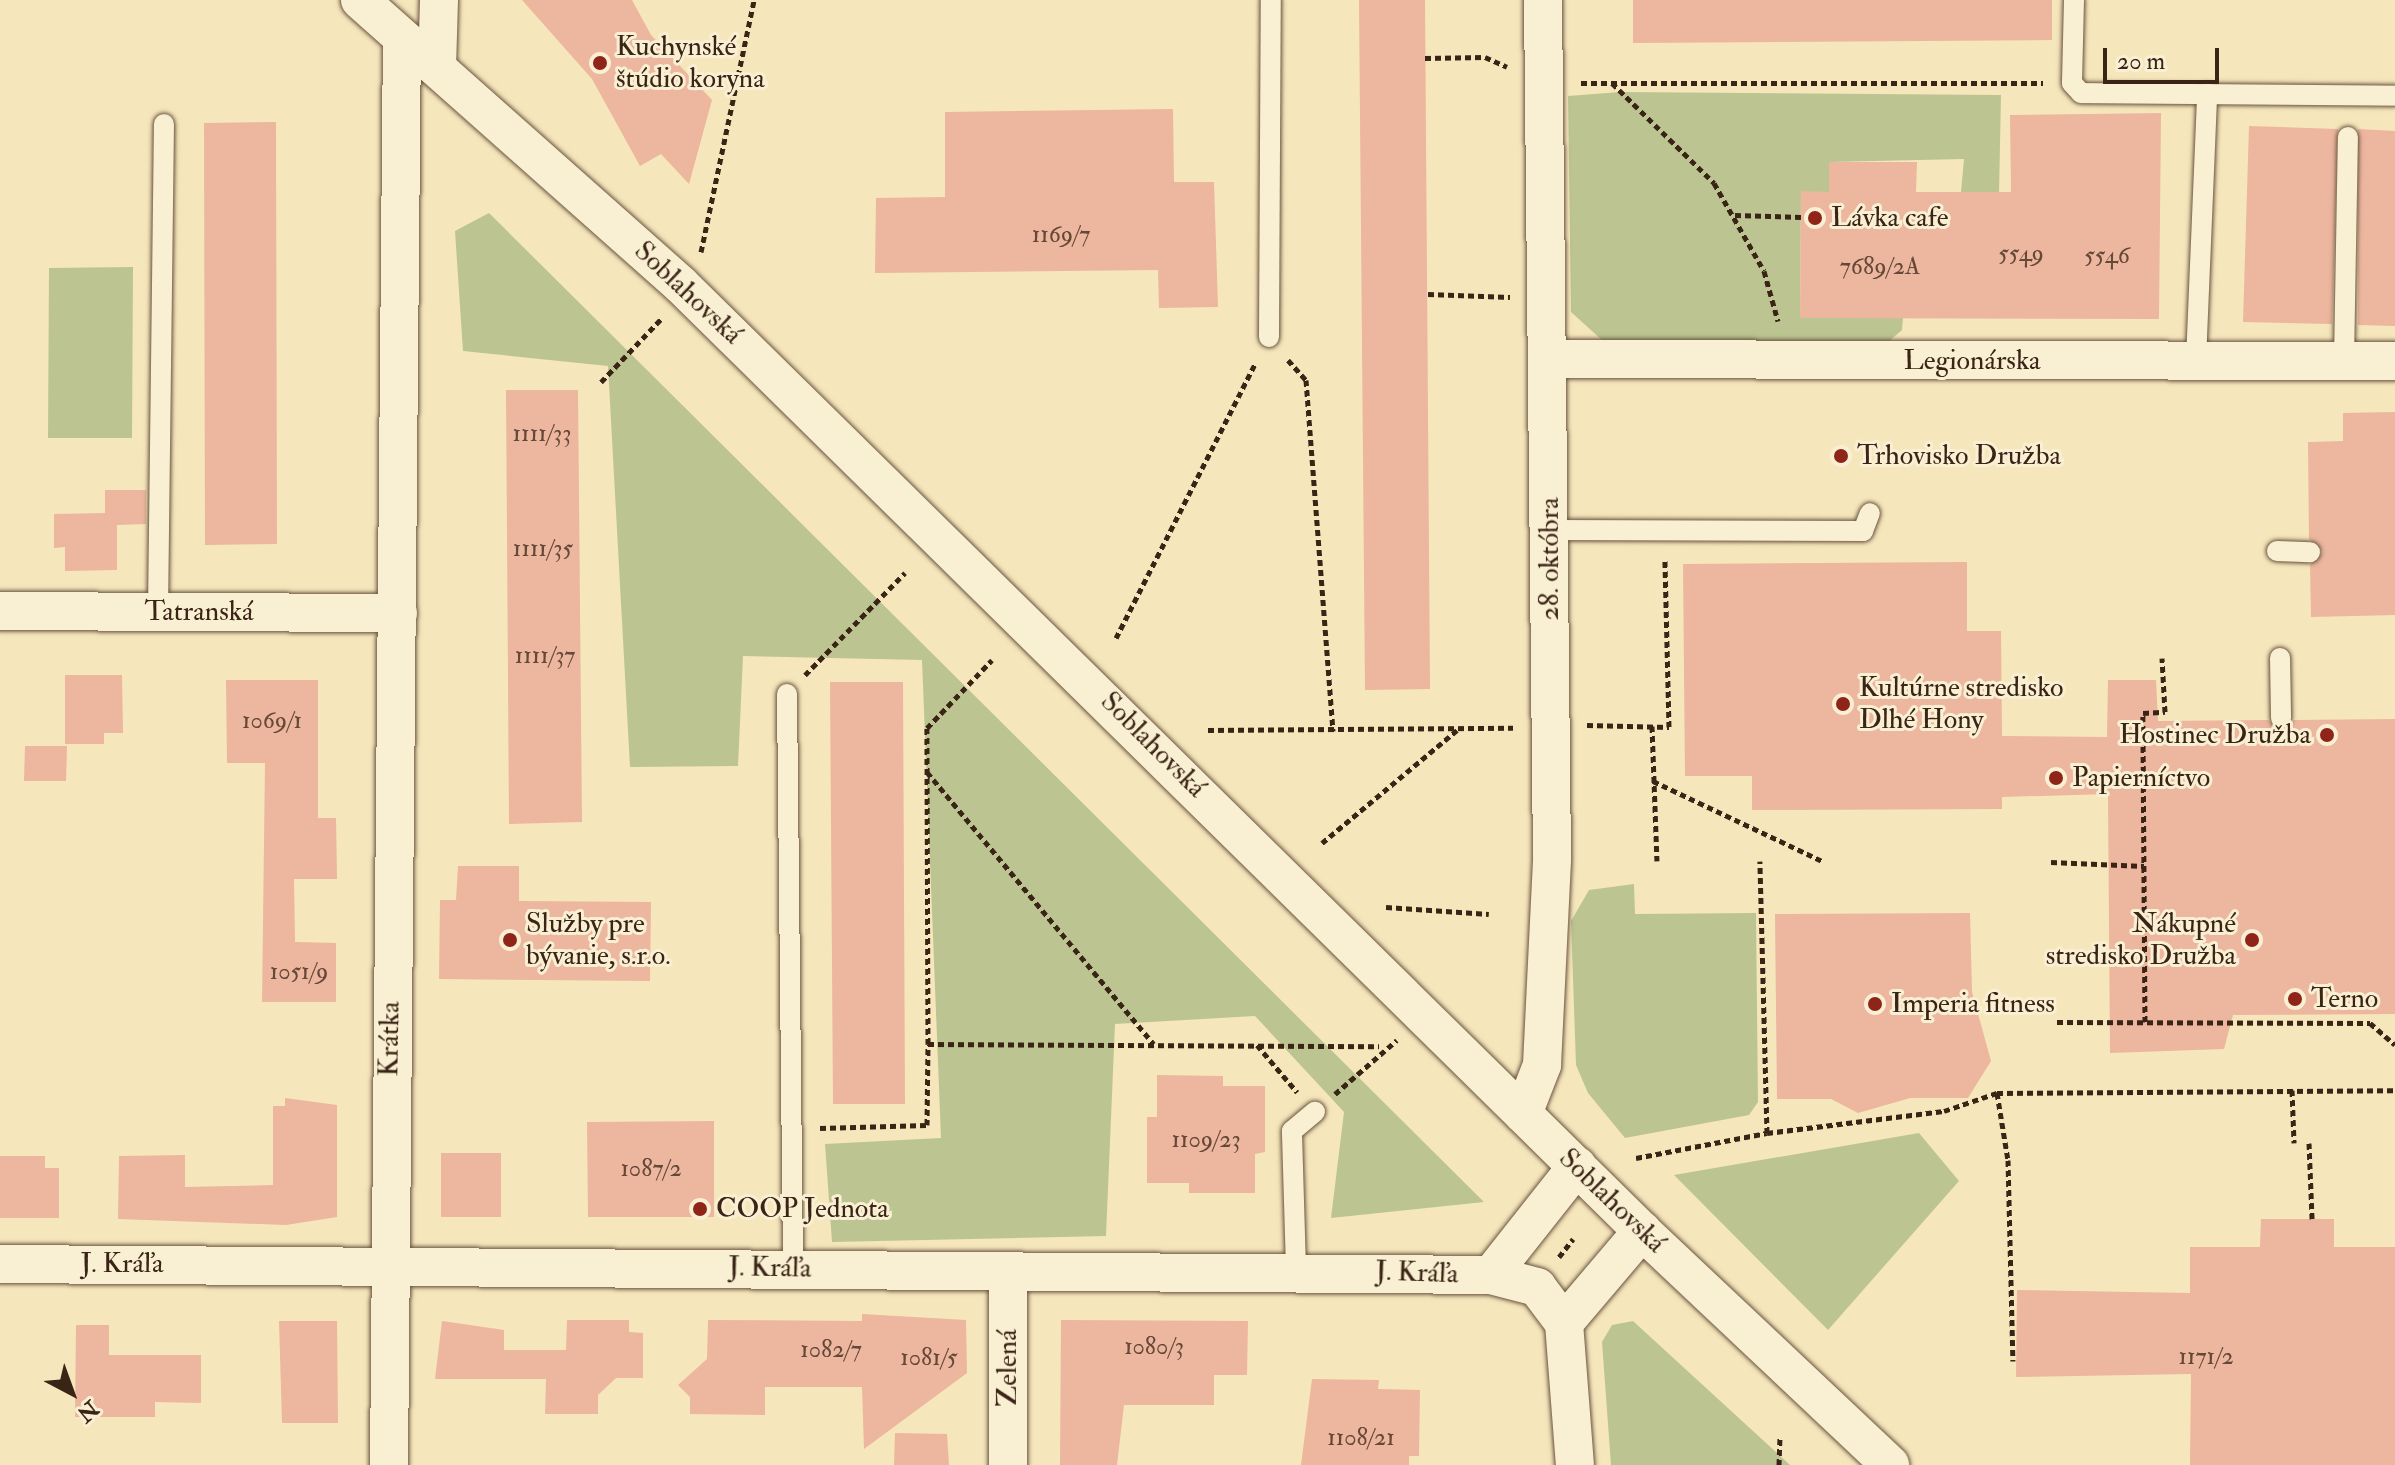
<!DOCTYPE html>
<meta charset="utf-8">
<style>
body{margin:0}
#map{position:relative;width:2395px;height:1465px;overflow:hidden;background:#f6e6bb;font-family:"IM FELL Double Pica",serif}
div>[style]{position:absolute}
[style*='--x']{left:calc(var(--x)*1px);top:calc(var(--y)*1px);width:calc(var(--w)*1px);rotate:calc(var(--a)*1deg)}
.green>*{inset:0;background:#bcc591}
.building>*{inset:0;background:#ecb69f}
.path>*{height:5px;margin-top:-2.5px;transform-origin:0;background:repeating-linear-gradient(90deg,#3a2416 0 6px,transparent 0 10px)}
.roads{filter:drop-shadow(0 0 2px #69543f) drop-shadow(0 0 2px #69543f)}
.lane>*{height:20px;margin:-10px;padding:0 10px;transform-origin:10px;border-radius:10px;background:#f9efd3}
.street>*{height:38px;margin:-19px;padding:0 19px;transform-origin:19px;border-radius:19px;background:#f9efd3}
.dots>*{width:22px;height:22px;translate:-50% -50%;box-sizing:border-box;border:4px solid #f9efd3;border-radius:50%}
span{translate:-50% -50%;white-space:nowrap;text-align:center;line-height:1.15;-webkit-text-stroke:6px #f9efd3;paint-order:stroke}
.number-label{font-size:24px;color:#664838}
.number-label span{-webkit-text-stroke-width:0}
.poi-label{font-size:28px;color:#3a2416}
.left{translate:0 -50%;text-align:left}
.right{translate:-100% -50%;text-align:right}
.street-label{font-size:28px;color:#3a2416}
.north{position:absolute;left:32px;top:1353px;width:80px;height:80px;-webkit-text-stroke:6px #f9efd3;paint-order:stroke;rotate:139deg;font-size:22px;font-weight:700;line-height:32px;text-align:center;color:#3a2416}
.north::after{content:'';display:block;margin:auto;width:28px;height:36px;background:#3a2416;clip-path:polygon(50% 0,100% 100%,50% 72%,0 100%)}
.scale{position:absolute;left:2103px;top:48px;width:116px;height:36px;box-sizing:border-box;border:4px solid #3a2416;border-top:0;padding-left:10px;font-size:24px;line-height:28px;white-space:nowrap;color:#3a2416;-webkit-text-stroke:6px #f9efd3;paint-order:stroke}
</style>
<div id="map">
<div class="green">
<div style="clip-path:polygon(1620px 92px,2001px 95px,1999px 194px,1961px 192px,1964px 159px,1829px 162px,1829px 192px,1801px 192px,1800px 318px,1903px 318px,1902px 330px,1887px 343px,1603px 341px,1571px 312px,1568px 96px)"></div>
<div style="clip-path:polygon(489px 213px,1484px 1202px,1331px 1218px,1344px 1112px,1255px 1016px,1115px 1024px,1106px 1236px,832px 1242px,825px 1144px,941px 1138px,922px 660px,743px 656px,738px 766px,630px 767px,608px 366px,463px 351px,455px 231px)"></div>
<div style="clip-path:polygon(133px 267px,132px 438px,48px 438px,49px 268px)"></div>
<div style="clip-path:polygon(1634px 884px,1635px 914px,1756px 913px,1758px 1102px,1749px 1115px,1625px 1138px,1588px 1093px,1576px 1065px,1571px 921px,1589px 890px)"></div>
<div style="clip-path:polygon(1919px 1133px,1959px 1181px,1828px 1330px,1674px 1175px)"></div>
<div style="clip-path:polygon(1633px 1321px,1790px 1465px,1611px 1465px,1602px 1342px,1612px 1325px)"></div>
</div>
<div class="building">
<div style="clip-path:polygon(522px 0,632px 0,651px 35px,712px 100px,689px 184px,661px 154px,640px 166px,592px 79px)"></div>
<div style="clip-path:polygon(1359px 0,1425px 0,1430px 689px,1365px 690px)"></div>
<div style="clip-path:polygon(1633px 0,2052px 0,2052px 40px,1633px 43px)"></div>
<div style="clip-path:polygon(1173px 109px,1174px 182px,1214px 182px,1218px 307px,1159px 308px,1158px 270px,875px 273px,876px 198px,945px 197px,945px 112px)"></div>
<div style="clip-path:polygon(2161px 113px,2159px 319px,1800px 318px,1801px 191px,1829px 192px,1829px 162px,1917px 162px,1916px 192px,2011px 192px,2010px 115px)"></div>
<div style="clip-path:polygon(276px 122px,277px 544px,205px 545px,204px 123px)"></div>
<div style="clip-path:polygon(2249px 126px,2338px 129px,2332px 324px,2243px 322px)"></div>
<div style="clip-path:polygon(2358px 129px,2395px 131px,2395px 326px,2358px 325px)"></div>
<div style="clip-path:polygon(506px 390px,578px 390px,582px 822px,509px 824px)"></div>
<div style="clip-path:polygon(2395px 412px,2395px 615px,2311px 617px,2310px 565px,2323px 552px,2309px 539px,2308px 442px,2343px 441px,2343px 413px)"></div>
<div style="clip-path:polygon(105px 490px,146px 490px,146px 524px,117px 525px,117px 570px,65px 571px,65px 547px,54px 548px,54px 514px,105px 513px)"></div>
<div style="clip-path:polygon(1967px 562px,1967px 631px,2001px 631px,2002px 736px,2107px 737px,2108px 680px,2156px 680px,2158px 721px,2268px 720px,2280px 731px,2294px 720px,2395px 719px,2395px 1014px,2233px 1015px,2224px 1049px,2110px 1053px,2108px 794px,2002px 797px,2002px 809px,1752px 810px,1752px 776px,1685px 776px,1683px 564px)"></div>
<div style="clip-path:polygon(65px 675px,122px 675px,123px 733px,104px 733px,104px 744px,65px 744px)"></div>
<div style="clip-path:polygon(226px 680px,318px 680px,318px 818px,336px 818px,337px 879px,294px 879px,295px 942px,336px 943px,336px 1002px,262px 1002px,265px 763px,227px 763px)"></div>
<div style="clip-path:polygon(830px 682px,903px 682px,905px 1104px,833px 1104px)"></div>
<div style="clip-path:polygon(25px 746px,67px 746px,66px 781px,24px 781px)"></div>
<div style="clip-path:polygon(458px 866px,519px 866px,519px 901px,651px 902px,650px 981px,439px 979px,440px 900px,456px 900px)"></div>
<div style="clip-path:polygon(1970px 913px,1972px 992px,1991px 1061px,1968px 1098px,1910px 1098px,1858px 1113px,1831px 1099px,1777px 1099px,1775px 914px)"></div>
<div style="clip-path:polygon(1157px 1075px,1223px 1076px,1223px 1086px,1265px 1086px,1265px 1152px,1255px 1154px,1255px 1193px,1189px 1193px,1189px 1183px,1147px 1183px,1147px 1117px,1157px 1117px)"></div>
<div style="clip-path:polygon(285px 1098px,337px 1105px,337px 1217px,286px 1225px,118px 1219px,119px 1156px,185px 1155px,185px 1187px,273px 1185px,273px 1106px,285px 1106px)"></div>
<div style="clip-path:polygon(714px 1121px,714px 1217px,588px 1217px,587px 1122px)"></div>
<div style="clip-path:polygon(441px 1153px,501px 1153px,501px 1217px,441px 1217px)"></div>
<div style="clip-path:polygon(0 1156px,45px 1156px,45px 1168px,59px 1168px,59px 1218px,0 1218px)"></div>
<div style="clip-path:polygon(2261px 1219px,2334px 1219px,2334px 1247px,2395px 1247px,2395px 1465px,2190px 1465px,2191px 1374px,2016px 1377px,2017px 1290px,2190px 1293px,2190px 1247px,2260px 1247px)"></div>
<div style="clip-path:polygon(862px 1314px,966px 1320px,967px 1373px,864px 1449px,862px 1387px,765px 1387px,765px 1415px,690px 1414px,690px 1397px,678px 1385px,707px 1359px,708px 1320px,862px 1321px)"></div>
<div style="clip-path:polygon(567px 1320px,629px 1320px,629px 1332px,643px 1333px,643px 1378px,616px 1378px,598px 1395px,598px 1414px,545px 1414px,546px 1379px,435px 1379px,442px 1321px,504px 1330px,504px 1350px,566px 1350px)"></div>
<div style="clip-path:polygon(1061px 1320px,1248px 1321px,1247px 1375px,1214px 1375px,1214px 1405px,1124px 1405px,1117px 1465px,1060px 1465px)"></div>
<div style="clip-path:polygon(279px 1321px,337px 1321px,338px 1423px,282px 1423px)"></div>
<div style="clip-path:polygon(76px 1325px,109px 1325px,109px 1355px,201px 1355px,201px 1403px,155px 1402px,155px 1417px,75px 1417px)"></div>
<div style="clip-path:polygon(1312px 1379px,1379px 1380px,1378px 1389px,1420px 1390px,1419px 1456px,1409px 1456px,1409px 1465px,1301px 1465px)"></div>
<div style="clip-path:polygon(895px 1433px,947px 1434px,949px 1465px,894px 1465px)"></div>
</div>
<div class="path">
<div style="--x:1425;--y:58;--w:60;--a:-1"></div>
<div style="--x:1485;--y:57;--w:24;--a:24"></div>
<div style="--x:1581;--y:83;--w:462;--a:0"></div>
<div style="--x:1612;--y:83;--w:143;--a:44.4"></div>
<div style="--x:1714;--y:183;--w:101;--a:60.4"></div>
<div style="--x:1764;--y:271;--w:52;--a:74.4"></div>
<div style="--x:1735;--y:215;--w:66;--a:1.7"></div>
<div style="--x:701;--y:252;--w:258;--a:-78.1"></div>
<div style="--x:1428;--y:294;--w:82;--a:2.1"></div>
<div style="--x:1288;--y:360;--w:27;--a:48"></div>
<div style="--x:1306;--y:380;--w:352;--a:85.6"></div>
<div style="--x:601;--y:382;--w:87;--a:-46.4"></div>
<div style="--x:1116;--y:638;--w:309;--a:-63.1"></div>
<div style="--x:805;--y:675;--w:143;--a:-45.6"></div>
<div style="--x:1587;--y:725;--w:82;--a:1.4"></div>
<div style="--x:1669;--y:727;--w:169;--a:-91.4"></div>
<div style="--x:1652;--y:726;--w:135;--a:87.9"></div>
<div style="--x:1208;--y:730;--w:305;--a:-0.4"></div>
<div style="--x:927;--y:772;--w:354;--a:50.2"></div>
<div style="--x:1653;--y:781;--w:187;--a:25.3"></div>
<div style="--x:1322;--y:843;--w:176;--a:-39.9"></div>
<div style="--x:2051;--y:862;--w:93;--a:2.5"></div>
<div style="--x:1386;--y:907;--w:103;--a:3.9"></div>
<div style="--x:2057;--y:1022;--w:313;--a:0.2"></div>
<div style="--x:2370;--y:1023;--w:33;--a:41"></div>
<div style="--x:2145;--y:1022;--w:309;--a:-90.4"></div>
<div style="--x:2143;--y:713;--w:22;--a:-3"></div>
<div style="--x:2165;--y:712;--w:54;--a:-93.2"></div>
<div style="--x:928;--y:1044;--w:316;--a:-90.2"></div>
<div style="--x:927;--y:728;--w:94;--a:-46.3"></div>
<div style="--x:1257;--y:1045;--w:62;--a:49.6"></div>
<div style="--x:2292;--y:1090;--w:53;--a:87.8"></div>
<div style="--x:1997;--y:1093;--w:68;--a:80.7"></div>
<div style="--x:2008;--y:1160;--w:201;--a:88.6"></div>
<div style="--x:1335;--y:1094;--w:82;--a:-41.1"></div>
<div style="--x:820;--y:1128;--w:107;--a:-1.6"></div>
<div style="--x:927;--y:1125;--w:81;--a:-89.3"></div>
<div style="--x:928;--y:1044;--w:451;--a:0.3"></div>
<div style="--x:1767;--y:1133;--w:178;--a:-7.1"></div>
<div style="--x:1944;--y:1111;--w:56;--a:-18.8"></div>
<div style="--x:1997;--y:1093;--w:398;--a:-0.4"></div>
<div style="--x:2309;--y:1143;--w:76;--a:87.7"></div>
<div style="--x:1636;--y:1158;--w:133;--a:-10.8"></div>
<div style="--x:1767;--y:1133;--w:272;--a:-91.5"></div>
<div style="--x:1559;--y:1257;--w:23;--a:-52"></div>
<div style="--x:1779;--y:1465;--w:29;--a:-88"></div>
</div>
<div class="roads">
<div class="lane">
<div style="--x:2074;--y:0;--w:83;--a:91.4"></div>
<div style="--x:2072;--y:83;--w:13;--a:48"></div>
<div style="--x:2081;--y:93;--w:314;--a:0.5"></div>
<div style="--x:1269;--y:337;--w:337;--a:-89.7"></div>
<div style="--x:2196;--y:361;--w:268;--a:-87.6"></div>
<div style="--x:2344;--y:361;--w:224;--a:-89"></div>
<div style="--x:1550;--y:530;--w:313;--a:0.2"></div>
<div style="--x:1863;--y:531;--w:19;--a:-69"></div>
<div style="--x:2277;--y:551;--w:33;--a:2"></div>
<div style="--x:158;--y:612;--w:488;--a:-89.3"></div>
<div style="--x:2280;--y:658;--w:60;--a:89"></div>
<div style="--x:787;--y:694;--w:574;--a:89.4"></div>
<div style="--x:1296;--y:1269;--w:138;--a:-91.7"></div>
<div style="--x:1292;--y:1131;--w:30;--a:-40"></div>
</div>
<div class="street">
<div style="--x:360;--y:0;--w:429;--a:41.6"></div>
<div style="--x:681;--y:285;--w:1348;--a:44.55"></div>
<div style="--x:1642;--y:1231;--w:341;--a:43.3"></div>
<div style="--x:437;--y:68;--w:68;--a:-88.3"></div>
<div style="--x:1549;--y:359;--w:846;--a:0.14"></div>
<div style="--x:0;--y:611;--w:398;--a:0.3"></div>
<div style="--x:1523;--y:1114;--w:53;--a:-68.8"></div>
<div style="--x:1542;--y:1065;--w:205;--a:-87.2"></div>
<div style="--x:1552;--y:860;--w:860;--a:-90.6"></div>
<div style="--x:0;--y:1264;--w:1491;--a:0.42"></div>
<div style="--x:1491;--y:1275;--w:48;--a:14.6"></div>
<div style="--x:1537;--y:1287;--w:45;--a:53.1"></div>
<div style="--x:1564;--y:1323;--w:142;--a:85.6"></div>
<div style="--x:1491;--y:1275;--w:139;--a:-51.7"></div>
<div style="--x:1564;--y:1323;--w:121;--a:-49.7"></div>
<div style="--x:389;--y:1465;--w:1427;--a:-89.48"></div>
<div style="--x:1008;--y:1465;--w:194;--a:-90"></div>
</div>
</div>
<div class="dots">
<div style="left:600px;top:63px;background:#8f2418"></div>
<div style="left:1815px;top:218px;background:#8f2418"></div>
<div style="left:1841px;top:456px;background:#8f2418"></div>
<div style="left:1843px;top:704px;background:#8f2418"></div>
<div style="left:2327px;top:735px;background:#8f2418"></div>
<div style="left:2056px;top:778px;background:#8f2418"></div>
<div style="left:510px;top:940px;background:#8f2418"></div>
<div style="left:2252px;top:940px;background:#8f2418"></div>
<div style="left:2295px;top:999px;background:#8f2418"></div>
<div style="left:1875px;top:1004px;background:#8f2418"></div>
<div style="left:700px;top:1209px;background:#8f2418"></div>
</div>
<div class="number-label">
<span style="left:1061px;top:235px">1169/7</span>
<span style="left:2021px;top:254px">5549</span>
<span style="left:2107px;top:256px">5546</span>
<span style="left:1880px;top:267px">7689/2A</span>
<span style="left:542px;top:434px">1111/33</span>
<span style="left:543px;top:549px">1111/35</span>
<span style="left:545px;top:656px">1111/37</span>
<span style="left:272px;top:721px">1069/1</span>
<span style="left:299px;top:972px">1051/9</span>
<span style="left:1206px;top:1140px">1109/23</span>
<span style="left:651px;top:1169px">1087/2</span>
<span style="left:1154px;top:1347px">1080/3</span>
<span style="left:831px;top:1350px">1082/7</span>
<span style="left:2206px;top:1357px">1171/2</span>
<span style="left:929px;top:1358px">1081/5</span>
<span style="left:1361px;top:1438px">1108/21</span>
</div>
<div class="poi-label">
<span class="left" style="left:616px;top:63px">Kuchynské<br>štúdio koryna</span>
<span class="left" style="left:1831px;top:218px">Lávka cafe</span>
<span class="left" style="left:1857px;top:456px">Trhovisko Družba</span>
<span class="left" style="left:1859px;top:704px">Kultúrne stredisko<br>Dlhé Hony</span>
<span class="right" style="left:2311px;top:735px">Hostinec Družba</span>
<span class="left" style="left:2072px;top:778px">Papierníctvo</span>
<span class="left" style="left:526px;top:940px">Služby pre<br>bývanie, s.r.o.</span>
<span class="right" style="left:2236px;top:940px">Nákupné<br>stredisko Družba</span>
<span class="left" style="left:2311px;top:999px">Terno</span>
<span class="left" style="left:1891px;top:1004px">Imperia fitness</span>
<span class="left" style="left:716px;top:1209px">COOP Jednota</span>
</div>
<div class="street-label">
<span style="left:688px;top:293px;rotate:43deg">Soblahovská</span>
<span style="left:1972px;top:361px">Legionárska</span>
<span style="left:1550px;top:559px;rotate:-90deg">28. októbra</span>
<span style="left:199px;top:612px">Tatranská</span>
<span style="left:1153px;top:745px;rotate:45deg">Soblahovská</span>
<span style="left:390px;top:1039px;rotate:-89deg">Krátka</span>
<span style="left:1612px;top:1201px;rotate:44deg">Soblahovská</span>
<span style="left:122px;top:1264px">J. Kráľa</span>
<span style="left:770px;top:1268px;rotate:1deg">J. Kráľa</span>
<span style="left:1417px;top:1273px;rotate:2deg">J. Kráľa</span>
<span style="left:1008px;top:1368px;rotate:-90deg">Zelená</span>
</div>
<div class="north">N</div>
<div class="scale">20 m</div>
</div>
